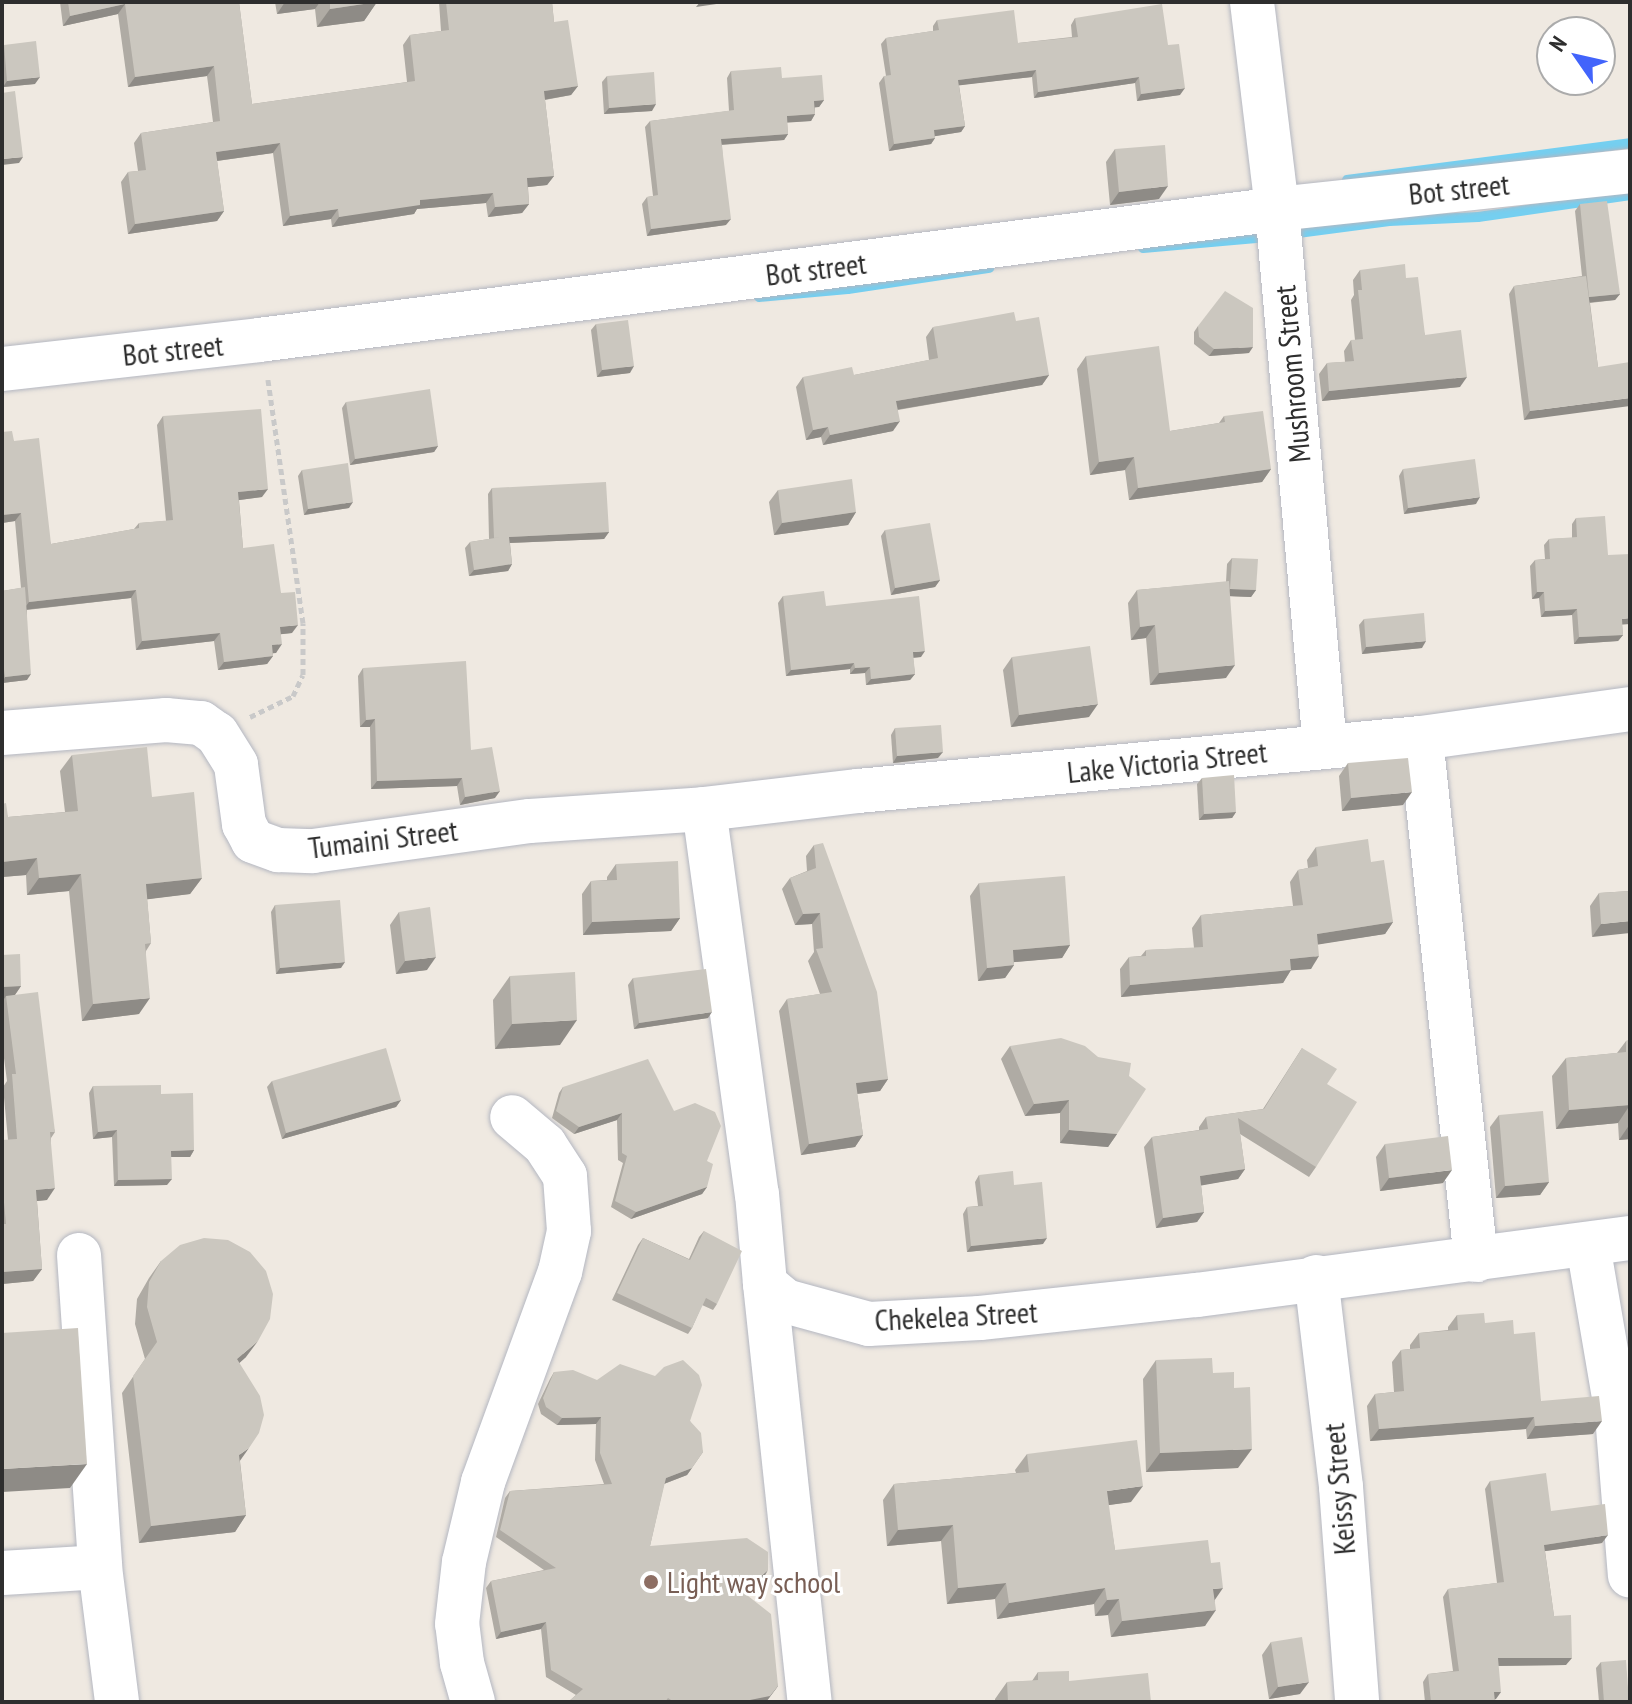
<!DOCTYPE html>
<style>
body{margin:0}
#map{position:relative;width:1632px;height:1704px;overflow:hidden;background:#efe9e1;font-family:"PT Sans Narrow",sans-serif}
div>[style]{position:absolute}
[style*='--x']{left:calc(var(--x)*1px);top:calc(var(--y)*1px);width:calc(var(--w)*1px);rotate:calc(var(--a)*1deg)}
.stream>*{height:10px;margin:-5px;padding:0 5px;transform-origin:5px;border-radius:5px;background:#75cff0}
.path>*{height:5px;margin-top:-2.5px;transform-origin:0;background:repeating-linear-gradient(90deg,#c9c9c9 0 6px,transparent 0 10px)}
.roads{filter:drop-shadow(0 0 2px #b4b7c1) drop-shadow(0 0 2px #b4b7c1)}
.minor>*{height:44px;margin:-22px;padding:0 22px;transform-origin:22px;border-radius:22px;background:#fff}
.wall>*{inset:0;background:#afaba4}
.shaded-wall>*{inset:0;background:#8e8b86}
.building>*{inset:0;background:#cbc7bf}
.dots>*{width:22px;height:22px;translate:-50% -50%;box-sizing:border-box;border:4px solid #fff;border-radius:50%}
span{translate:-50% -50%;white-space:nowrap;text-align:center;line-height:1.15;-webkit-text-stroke:6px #fff;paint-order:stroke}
.street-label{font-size:30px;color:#2e2e2e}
.education-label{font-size:30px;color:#785e54}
.left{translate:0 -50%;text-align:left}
.frame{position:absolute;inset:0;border:4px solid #2e2e2e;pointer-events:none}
.north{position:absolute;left:1536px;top:16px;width:80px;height:80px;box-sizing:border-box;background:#fff;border:2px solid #ababab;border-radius:50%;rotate:304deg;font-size:22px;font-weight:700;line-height:32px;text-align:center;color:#2e2e2e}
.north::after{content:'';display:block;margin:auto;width:28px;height:36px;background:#4264fb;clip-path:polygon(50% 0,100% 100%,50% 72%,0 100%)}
</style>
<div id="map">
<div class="stream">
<div style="--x:1347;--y:180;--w:285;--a:-7.4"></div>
<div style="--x:1297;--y:224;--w:9;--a:84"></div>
<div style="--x:1298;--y:233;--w:92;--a:-7.5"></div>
<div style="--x:1389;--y:221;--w:89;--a:-2.6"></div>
<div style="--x:1478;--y:217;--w:154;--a:-8.2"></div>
<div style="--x:1143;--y:248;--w:125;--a:-5"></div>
<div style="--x:759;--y:297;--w:89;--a:-5.1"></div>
<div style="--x:848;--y:289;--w:143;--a:-8.5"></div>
</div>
<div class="path">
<div style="--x:250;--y:717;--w:48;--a:-26"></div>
<div style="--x:293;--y:696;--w:23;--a:-65"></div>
<div style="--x:303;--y:675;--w:52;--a:-90"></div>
<div style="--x:303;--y:623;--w:246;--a:-98.2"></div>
</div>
<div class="roads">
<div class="minor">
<div style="--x:1252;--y:2;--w:209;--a:83.1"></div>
<div style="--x:1277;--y:209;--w:540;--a:84.9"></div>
<div style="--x:2;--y:369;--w:259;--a:-6.4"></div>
<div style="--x:259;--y:340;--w:1026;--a:-7.33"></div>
<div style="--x:1277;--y:209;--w:355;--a:-6.1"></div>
<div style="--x:2;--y:733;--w:165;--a:-4.5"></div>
<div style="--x:166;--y:720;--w:35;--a:5"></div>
<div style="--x:201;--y:723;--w:19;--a:35"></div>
<div style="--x:217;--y:734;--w:36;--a:58"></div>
<div style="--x:236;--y:765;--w:60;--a:82.3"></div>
<div style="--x:244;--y:824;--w:19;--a:62"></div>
<div style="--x:253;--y:841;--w:27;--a:20"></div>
<div style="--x:278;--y:850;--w:35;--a:2"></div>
<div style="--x:313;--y:851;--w:219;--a:-7.9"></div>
<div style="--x:530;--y:821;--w:174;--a:-3.9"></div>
<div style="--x:704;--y:809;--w:155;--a:-6.7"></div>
<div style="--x:858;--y:791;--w:565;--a:-5.38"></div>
<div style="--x:1421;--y:738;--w:211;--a:-7.9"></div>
<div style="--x:1421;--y:738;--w:525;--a:83.99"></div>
<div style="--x:704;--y:809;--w:389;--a:82.2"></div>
<div style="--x:757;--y:1194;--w:90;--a:84.9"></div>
<div style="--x:765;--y:1284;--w:26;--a:40"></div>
<div style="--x:785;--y:1301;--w:87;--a:15.3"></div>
<div style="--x:869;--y:1324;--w:111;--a:-3.1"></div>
<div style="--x:980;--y:1318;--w:218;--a:-6.1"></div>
<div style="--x:1197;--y:1295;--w:437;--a:-7.5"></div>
<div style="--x:1588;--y:1245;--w:172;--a:80.3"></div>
<div style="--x:1617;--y:1415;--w:161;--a:85.4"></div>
<div style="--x:79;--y:1255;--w:313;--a:86.1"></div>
<div style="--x:100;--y:1567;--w:136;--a:82.8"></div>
<div style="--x:1316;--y:1277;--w:211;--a:83.2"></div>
<div style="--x:1341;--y:1487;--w:216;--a:85.7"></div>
<div style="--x:765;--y:1284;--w:420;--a:83.9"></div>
<div style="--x:2;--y:1573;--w:98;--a:-3.5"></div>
<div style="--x:473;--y:1702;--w:41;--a:-105.8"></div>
<div style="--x:462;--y:1663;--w:39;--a:-97"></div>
<div style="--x:457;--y:1624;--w:62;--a:-83.6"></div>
<div style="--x:464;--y:1562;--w:82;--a:-76.6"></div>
<div style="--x:483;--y:1482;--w:224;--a:-69.9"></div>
<div style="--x:560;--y:1272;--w:42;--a:-77.6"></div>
<div style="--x:569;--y:1231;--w:55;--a:-94.2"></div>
<div style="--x:565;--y:1176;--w:37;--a:-123"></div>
<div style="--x:545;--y:1145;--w:43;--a:-139.7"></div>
</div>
</div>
<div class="wall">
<div style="clip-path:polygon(60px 2px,239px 2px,252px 104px,407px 82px,403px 45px,410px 35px,441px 31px,439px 2px,552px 2px,554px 22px,578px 86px,571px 95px,545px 100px,554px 176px,547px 185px,528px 187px,529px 204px,522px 213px,488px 217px,486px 203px,417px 209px,414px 214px,332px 227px,331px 219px,283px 226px,273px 153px,217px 161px,224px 211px,217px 221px,128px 234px,121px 182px,128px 172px,138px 171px,134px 143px,141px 133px,213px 122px,207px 76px,128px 87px,118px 14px,63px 26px)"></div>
<div style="clip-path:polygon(275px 2px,377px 2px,364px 21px,317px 27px,315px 9px,277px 14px)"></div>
<div style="clip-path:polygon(1075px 18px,1168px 45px,1180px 95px,1137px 101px,1135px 83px,1034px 98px,1032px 77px,959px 85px,965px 126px,961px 132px,935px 136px,935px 138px,931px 144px,889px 151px,879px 83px,884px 76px,886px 76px,881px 44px,886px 38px,933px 31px,933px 26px,937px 20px,1018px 43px,1072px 37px,1071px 25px)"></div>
<div style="clip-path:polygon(4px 45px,35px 84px,3px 87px,2px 47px)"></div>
<div style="clip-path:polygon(731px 71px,782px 78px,824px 100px,819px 107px,815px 107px,815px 114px,811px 121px,787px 122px,788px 134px,784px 140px,722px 145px,726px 225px,647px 236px,642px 204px,647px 197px,653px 196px,645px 127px,650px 121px,729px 111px,727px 78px)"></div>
<div style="clip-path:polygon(607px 76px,652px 111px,604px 114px,602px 82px)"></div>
<div style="clip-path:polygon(1115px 149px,1159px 199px,1110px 205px,1106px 162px)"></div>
<div style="clip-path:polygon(1580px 204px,1620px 294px,1615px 300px,1590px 303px,1598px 367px,1524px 420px,1509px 294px,1514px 286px,1582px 276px,1575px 211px)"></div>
<div style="clip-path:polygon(1360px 270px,1406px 278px,1425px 335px,1460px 387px,1322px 401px,1319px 374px,1327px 363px,1345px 362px,1344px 351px,1351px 340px,1355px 340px,1351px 300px,1354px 295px,1353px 280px)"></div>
<div style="clip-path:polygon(1016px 321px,1049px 375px,1042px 385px,898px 410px,893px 431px,823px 445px,821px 437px,806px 440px,796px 387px,803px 377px,854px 375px,929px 360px,926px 337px,933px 327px)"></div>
<div style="clip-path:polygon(596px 324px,630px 373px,597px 377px,591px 330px)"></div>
<div style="clip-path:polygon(1198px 326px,1249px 353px,1209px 356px,1194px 344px,1194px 332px)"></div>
<div style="clip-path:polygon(1086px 356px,1170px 431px,1219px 423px,1224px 416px,1271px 469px,1262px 482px,1129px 500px,1125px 470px,1090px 475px,1077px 369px)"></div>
<div style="clip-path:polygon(346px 402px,438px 446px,434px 452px,350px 465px,342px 408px)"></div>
<div style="clip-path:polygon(163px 416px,262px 497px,239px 500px,243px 548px,281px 593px,292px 633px,281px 634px,276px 653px,273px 653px,273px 656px,267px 664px,218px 670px,214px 641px,136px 650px,131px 598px,27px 610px,27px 680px,2px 683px,2px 591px,21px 588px,15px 521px,2px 523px,2px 432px,14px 441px,51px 544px,134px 529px,139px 523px,166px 521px,157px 425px)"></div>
<div style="clip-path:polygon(1403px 469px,1476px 504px,1404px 514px,1399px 476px)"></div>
<div style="clip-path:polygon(302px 470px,349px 508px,304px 515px,298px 476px)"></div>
<div style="clip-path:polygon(492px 488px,609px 532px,604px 539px,510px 543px,512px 564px,508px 571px,469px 576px,465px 548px,470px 542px,489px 539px,488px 494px)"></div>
<div style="clip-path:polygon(778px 490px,856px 512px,848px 525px,774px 535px,769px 502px)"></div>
<div style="clip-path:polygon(1576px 518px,1608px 555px,1622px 625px,1623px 635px,1618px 641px,1574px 644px,1572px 615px,1541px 617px,1539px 598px,1532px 599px,1530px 566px,1535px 560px,1545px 559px,1544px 545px,1549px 539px,1572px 538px,1572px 524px)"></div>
<div style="clip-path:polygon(885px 530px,940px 580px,935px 587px,891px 595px,881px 536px)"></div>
<div style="clip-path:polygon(1232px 558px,1256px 590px,1251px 597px,1230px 596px,1226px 678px,1150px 685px,1146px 638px,1131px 640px,1128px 603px,1137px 590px,1226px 582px,1227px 564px)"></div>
<div style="clip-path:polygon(783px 596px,826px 606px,921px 657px,913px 658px,915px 674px,910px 680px,866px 685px,865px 673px,850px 674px,850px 669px,786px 676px,778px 603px)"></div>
<div style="clip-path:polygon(1364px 619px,1422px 648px,1362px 654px,1359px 625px)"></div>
<div style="clip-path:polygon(1012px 657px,1089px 717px,1011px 727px,1003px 670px)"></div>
<div style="clip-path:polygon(363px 668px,471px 750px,495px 798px,460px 805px,457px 786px,371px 789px,370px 727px,360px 727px,358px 676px)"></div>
<div style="clip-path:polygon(895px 728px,938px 758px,893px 763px,891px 735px)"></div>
<div style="clip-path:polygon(72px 755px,152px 797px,202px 878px,190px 894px,147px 899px,151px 943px,146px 951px,139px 1014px,82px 1021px,69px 891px,27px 895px,26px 875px,2px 877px,2px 804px,8px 817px,65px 812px,60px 771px)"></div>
<div style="clip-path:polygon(1348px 763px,1403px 805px,1342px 811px,1339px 776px)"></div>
<div style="clip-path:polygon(1202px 778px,1236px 812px,1232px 818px,1199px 820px,1197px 784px)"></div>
<div style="clip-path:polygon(814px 845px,888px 1079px,880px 1091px,857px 1094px,863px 1135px,855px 1147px,801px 1155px,779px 1011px,787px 999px,820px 994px,808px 961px,814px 952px,812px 924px,795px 925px,782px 889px,790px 878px,807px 871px,806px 856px)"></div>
<div style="clip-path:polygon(1316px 847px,1371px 862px,1393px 922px,1385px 934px,1318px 944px,1311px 969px,1291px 970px,1283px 983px,1121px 997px,1120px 969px,1129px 957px,1141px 956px,1146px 950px,1194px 948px,1192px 928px,1201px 915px,1293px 906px,1290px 882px,1298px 870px,1308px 868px,1307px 860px)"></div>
<div style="clip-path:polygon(616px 864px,680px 918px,671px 931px,583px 935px,582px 894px,591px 881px,607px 880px,607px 877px)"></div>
<div style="clip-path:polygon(979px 883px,1070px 945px,1062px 958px,1014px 962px,1014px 965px,1005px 978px,978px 981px,970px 896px)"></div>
<div style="clip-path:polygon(1630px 891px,1592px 937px,1590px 906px,1599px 893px)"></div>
<div style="clip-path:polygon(275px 905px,341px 968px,276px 974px,271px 912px)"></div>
<div style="clip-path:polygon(399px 912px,427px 970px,396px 974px,390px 925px)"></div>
<div style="clip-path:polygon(2px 955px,21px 986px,15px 995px,55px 1132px,51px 1138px,47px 1200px,37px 1201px,42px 1269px,33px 1281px,2px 1284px,2px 1140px,8px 1140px,3px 1087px,7px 1081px,2px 1043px)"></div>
<div style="clip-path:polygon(510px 976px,560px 1045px,495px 1049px,493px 1000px)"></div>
<div style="clip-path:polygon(633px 978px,708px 1018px,634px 1029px,628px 985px)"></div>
<div style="clip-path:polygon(1630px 1040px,1630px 1139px,1619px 1140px,1618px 1123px,1556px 1129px,1552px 1076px,1566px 1058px,1617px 1053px,1626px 1041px)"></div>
<div style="clip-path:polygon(1010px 1046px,1098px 1057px,1117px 1134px,1108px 1147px,1060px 1143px,1060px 1113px,1025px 1116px,1001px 1059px)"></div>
<div style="clip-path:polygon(1302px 1048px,1327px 1084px,1316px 1167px,1309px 1177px,1240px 1134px,1245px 1169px,1238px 1179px,1201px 1185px,1204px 1212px,1197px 1222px,1156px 1228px,1144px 1147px,1152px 1137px,1199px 1130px,1199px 1127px,1206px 1117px,1263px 1109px)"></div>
<div style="clip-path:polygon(272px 1081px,401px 1100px,396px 1107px,282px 1139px,267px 1087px)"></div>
<div style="clip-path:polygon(93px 1086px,161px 1094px,194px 1150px,190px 1157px,171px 1157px,167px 1185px,114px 1186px,112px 1137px,93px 1139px,89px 1093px)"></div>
<div style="clip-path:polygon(563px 1087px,674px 1111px,707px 1161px,707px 1187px,702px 1194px,631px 1219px,611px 1207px,623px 1163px,618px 1160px,617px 1120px,574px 1134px,552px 1118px,559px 1093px)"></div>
<div style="clip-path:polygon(1499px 1115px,1549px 1182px,1540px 1195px,1496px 1198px,1490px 1127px)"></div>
<div style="clip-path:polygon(1385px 1144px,1443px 1183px,1380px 1191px,1376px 1157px)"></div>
<div style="clip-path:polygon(979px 1175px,1043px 1244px,967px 1252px,963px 1214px,967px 1207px,978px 1206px,975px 1182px)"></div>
<div style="clip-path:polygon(704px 1231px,717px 1304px,713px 1310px,702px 1305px,692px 1328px,688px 1334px,612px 1300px,638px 1245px,643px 1238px,689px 1259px,699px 1237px)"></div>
<div style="clip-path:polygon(161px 1261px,246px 1357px,239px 1363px,240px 1461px,246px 1515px,235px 1532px,139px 1543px,122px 1393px,145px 1359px,135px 1324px,137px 1299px,149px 1278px)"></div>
<div style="clip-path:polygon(1457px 1315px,1485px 1323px,1514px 1334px,1541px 1401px,1593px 1434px,1527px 1439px,1526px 1429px,1370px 1441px,1367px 1406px,1375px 1394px,1394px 1392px,1392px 1362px,1401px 1350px,1410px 1349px,1410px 1345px,1419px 1333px,1448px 1330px,1448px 1327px)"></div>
<div style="clip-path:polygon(1156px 1360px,1213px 1373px,1238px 1468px,1146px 1472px,1143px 1379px)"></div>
<div style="clip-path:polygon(554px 1372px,690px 1421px,703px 1452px,687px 1475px,664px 1484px,650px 1546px,764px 1577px,745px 1593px,778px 1686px,766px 1702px,568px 1702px,576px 1695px,546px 1677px,541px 1629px,496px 1639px,486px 1588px,491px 1581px,544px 1570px,496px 1537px,505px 1498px,510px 1491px,604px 1484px,595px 1460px,596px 1424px,557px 1425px,541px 1414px,538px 1404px,550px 1379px)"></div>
<div style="clip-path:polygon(1027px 1454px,1131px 1502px,1108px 1505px,1115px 1550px,1215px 1601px,1205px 1626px,1111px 1637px,1108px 1615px,1095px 1616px,1094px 1604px,997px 1619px,995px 1599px,947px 1604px,941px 1541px,887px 1546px,883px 1500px,894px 1484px,1016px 1473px,1015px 1470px)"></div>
<div style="clip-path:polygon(1490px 1481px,1551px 1511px,1602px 1543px,1545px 1551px,1554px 1616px,1566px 1665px,1498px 1666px,1495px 1702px,1425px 1702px,1423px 1682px,1428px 1674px,1453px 1671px,1443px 1597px,1448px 1589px,1497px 1583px,1485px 1489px)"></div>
<div style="clip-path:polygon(1271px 1642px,1300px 1694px,1269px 1699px,1262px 1655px)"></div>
<div style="clip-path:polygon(1601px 1662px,1629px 1702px,1599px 1702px,1596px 1668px)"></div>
<div style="clip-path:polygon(1038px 1672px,1069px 1681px,1151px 1702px,995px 1702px,995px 1699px,1007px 1682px,1032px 1681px)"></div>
</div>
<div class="shaded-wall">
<div style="clip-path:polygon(285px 2px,320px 2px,315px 9px,277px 14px)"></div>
<div style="clip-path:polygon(377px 2px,364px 21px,317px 27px,330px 9px)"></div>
<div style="clip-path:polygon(700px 2px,730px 2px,696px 7px)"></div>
<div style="clip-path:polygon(1320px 2px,1355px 2px,1319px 4px)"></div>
<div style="clip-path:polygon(125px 4px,118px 14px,63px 26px,70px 16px)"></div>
<div style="clip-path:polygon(214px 66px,207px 76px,128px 87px,135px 77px)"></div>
<div style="clip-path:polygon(1036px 70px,1032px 77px,954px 86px,958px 80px)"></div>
<div style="clip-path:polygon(40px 77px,35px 84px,3px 87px,7px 81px)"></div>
<div style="clip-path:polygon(1139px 77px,1135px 83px,1034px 98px,1038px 92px)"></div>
<div style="clip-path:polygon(578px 86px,571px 95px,537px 101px,544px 91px)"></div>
<div style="clip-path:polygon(1185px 88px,1180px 95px,1137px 101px,1141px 94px)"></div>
<div style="clip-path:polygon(824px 100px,819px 107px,810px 108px,814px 101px)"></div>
<div style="clip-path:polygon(656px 104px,652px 111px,604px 114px,609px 108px)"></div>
<div style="clip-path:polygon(815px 114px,811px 121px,782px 123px,787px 116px)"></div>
<div style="clip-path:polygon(965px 126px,961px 132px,930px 137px,934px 130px)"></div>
<div style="clip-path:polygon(788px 134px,784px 140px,716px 145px,721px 139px)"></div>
<div style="clip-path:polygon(935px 138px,931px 144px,889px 151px,894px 144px)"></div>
<div style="clip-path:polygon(280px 143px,273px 153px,209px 162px,216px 152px)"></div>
<div style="clip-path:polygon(23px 157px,19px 163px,2px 165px,2px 159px)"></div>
<div style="clip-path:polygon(554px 176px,547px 185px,520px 188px,527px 178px)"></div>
<div style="clip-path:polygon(1168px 186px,1159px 199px,1110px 205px,1119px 192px)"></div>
<div style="clip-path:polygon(493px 193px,486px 203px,417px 209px,414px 214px,332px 227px,339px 217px,420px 200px)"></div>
<div style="clip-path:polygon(529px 204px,522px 213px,488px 217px,495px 207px)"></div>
<div style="clip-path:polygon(338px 209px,331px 219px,283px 226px,290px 216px)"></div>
<div style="clip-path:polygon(224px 211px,217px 221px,128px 234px,135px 224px)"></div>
<div style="clip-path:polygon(731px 219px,726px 225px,647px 236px,651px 229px)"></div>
<div style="clip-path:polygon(1620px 294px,1615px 300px,1584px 303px,1589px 297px)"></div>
<div style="clip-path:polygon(1253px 347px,1249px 353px,1209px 356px,1214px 349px)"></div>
<div style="clip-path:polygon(634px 366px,630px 373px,597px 377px,602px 370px)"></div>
<div style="clip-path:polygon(1049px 375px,1042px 385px,889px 411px,896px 401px)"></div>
<div style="clip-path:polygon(1467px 377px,1460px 387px,1322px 401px,1329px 391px)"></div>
<div style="clip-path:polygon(1630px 398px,1630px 406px,1524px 420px,1530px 411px)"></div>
<div style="clip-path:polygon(900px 421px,893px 431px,823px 445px,830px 435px)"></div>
<div style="clip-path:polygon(828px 427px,821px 437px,806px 440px,813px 430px)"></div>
<div style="clip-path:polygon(438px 446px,434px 452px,350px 465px,355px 459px)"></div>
<div style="clip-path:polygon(1134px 457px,1125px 470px,1090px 475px,1099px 462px)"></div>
<div style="clip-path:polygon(1271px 469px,1262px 482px,1129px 500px,1138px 488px)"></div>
<div style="clip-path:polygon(268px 489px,262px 497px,232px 501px,238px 492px)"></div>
<div style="clip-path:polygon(1480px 497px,1476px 504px,1404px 514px,1408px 508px)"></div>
<div style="clip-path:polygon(353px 502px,349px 508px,304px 515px,308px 509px)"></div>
<div style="clip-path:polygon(856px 512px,848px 525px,774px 535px,782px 523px)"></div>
<div style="clip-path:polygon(21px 513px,15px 521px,2px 523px,2px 515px)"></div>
<div style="clip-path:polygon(609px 532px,604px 539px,505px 543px,509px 537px)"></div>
<div style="clip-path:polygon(512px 564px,508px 571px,469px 576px,474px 570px)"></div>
<div style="clip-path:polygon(940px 580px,935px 587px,891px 595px,895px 588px)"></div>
<div style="clip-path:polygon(1230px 589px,1256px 590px,1251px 597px,1225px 596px)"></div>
<div style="clip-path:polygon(136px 590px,131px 598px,23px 610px,29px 602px)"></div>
<div style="clip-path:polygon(1537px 592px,1544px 592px,1539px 598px,1532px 599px)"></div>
<div style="clip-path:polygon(1577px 609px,1572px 615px,1541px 617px,1545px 611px)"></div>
<div style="clip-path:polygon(1630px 618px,1630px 624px,1617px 625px,1622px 619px)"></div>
<div style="clip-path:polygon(298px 625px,292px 633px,274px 635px,280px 627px)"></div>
<div style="clip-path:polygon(1155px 625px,1146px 638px,1131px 640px,1140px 627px)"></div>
<div style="clip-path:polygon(220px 633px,214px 641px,136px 650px,142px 641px)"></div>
<div style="clip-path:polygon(1623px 635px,1618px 641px,1574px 644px,1579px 637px)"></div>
<div style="clip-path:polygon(1426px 641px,1422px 648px,1362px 654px,1366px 647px)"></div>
<div style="clip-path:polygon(282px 644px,276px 653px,266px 654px,272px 645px)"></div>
<div style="clip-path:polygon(925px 651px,921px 657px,908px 658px,913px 652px)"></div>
<div style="clip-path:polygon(273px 656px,267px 664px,218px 670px,224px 662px)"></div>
<div style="clip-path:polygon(854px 663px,850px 669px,786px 676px,791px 670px)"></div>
<div style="clip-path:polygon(1235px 665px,1226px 678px,1150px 685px,1159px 673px)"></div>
<div style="clip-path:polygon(870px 667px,865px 673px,850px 674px,855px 668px)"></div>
<div style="clip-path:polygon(31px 674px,27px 680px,2px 683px,5px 677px)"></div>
<div style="clip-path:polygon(915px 674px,910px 680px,866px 685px,871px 679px)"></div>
<div style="clip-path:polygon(1098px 704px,1089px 717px,1011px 727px,1019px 715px)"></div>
<div style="clip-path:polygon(375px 719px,370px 727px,360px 727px,366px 720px)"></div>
<div style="clip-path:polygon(943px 752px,938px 758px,893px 763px,897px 756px)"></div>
<div style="clip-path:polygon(462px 778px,457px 786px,371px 789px,377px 781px)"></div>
<div style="clip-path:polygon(500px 791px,495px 798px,460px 805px,465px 797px)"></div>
<div style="clip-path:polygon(1412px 792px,1403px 805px,1342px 811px,1351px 798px)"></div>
<div style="clip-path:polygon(1236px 812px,1232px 818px,1199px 820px,1204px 814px)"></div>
<div style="clip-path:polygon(37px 858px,26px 875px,2px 877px,2px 862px)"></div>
<div style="clip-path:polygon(81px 874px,69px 891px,27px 895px,39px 878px)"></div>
<div style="clip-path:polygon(202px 878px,190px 894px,134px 901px,146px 884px)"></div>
<div style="clip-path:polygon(820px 913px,812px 924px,795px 925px,803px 914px)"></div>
<div style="clip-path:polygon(680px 918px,671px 931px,583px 935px,592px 922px)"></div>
<div style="clip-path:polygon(1630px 921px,1630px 933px,1592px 937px,1601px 924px)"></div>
<div style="clip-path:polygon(1393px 922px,1385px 934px,1309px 946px,1317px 934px)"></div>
<div style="clip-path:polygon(1070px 945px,1062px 958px,1004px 963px,1013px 950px)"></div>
<div style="clip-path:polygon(1319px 956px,1311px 969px,1282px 971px,1290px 959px)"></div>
<div style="clip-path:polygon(436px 957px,427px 970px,396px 974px,405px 961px)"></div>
<div style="clip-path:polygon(345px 962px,341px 968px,276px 974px,280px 968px)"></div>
<div style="clip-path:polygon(1014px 965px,1005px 978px,978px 981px,987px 968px)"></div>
<div style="clip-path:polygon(1291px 970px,1283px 983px,1121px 997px,1130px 985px)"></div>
<div style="clip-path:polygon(21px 986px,10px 1002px,6px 996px,2px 1002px,2px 987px)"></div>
<div style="clip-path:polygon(150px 998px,139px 1014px,82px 1021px,93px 1004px)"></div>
<div style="clip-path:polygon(712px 1012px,708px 1018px,634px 1029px,639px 1023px)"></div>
<div style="clip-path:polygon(577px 1020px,560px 1045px,495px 1049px,512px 1024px)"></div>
<div style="clip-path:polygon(888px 1079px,880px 1091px,848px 1095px,856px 1083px)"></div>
<div style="clip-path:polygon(401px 1100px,396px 1107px,282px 1139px,286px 1133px)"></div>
<div style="clip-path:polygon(1069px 1100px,1060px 1113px,1025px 1116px,1034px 1104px)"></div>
<div style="clip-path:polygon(1630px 1105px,1618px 1123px,1556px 1129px,1569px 1110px)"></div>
<div style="clip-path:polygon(622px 1113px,617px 1120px,574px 1134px,579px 1127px)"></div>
<div style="clip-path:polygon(1630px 1124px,1630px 1139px,1619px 1140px)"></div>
<div style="clip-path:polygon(117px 1130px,112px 1137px,93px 1139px,98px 1132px)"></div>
<div style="clip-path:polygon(1069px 1130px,1117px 1134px,1108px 1147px,1060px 1143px)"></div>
<div style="clip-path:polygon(863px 1135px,855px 1147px,801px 1155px,809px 1144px)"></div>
<div style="clip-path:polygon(194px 1150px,190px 1157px,167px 1157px,171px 1151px)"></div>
<div style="clip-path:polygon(1245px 1169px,1238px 1179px,1193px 1187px,1200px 1176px)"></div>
<div style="clip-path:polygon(1452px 1170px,1443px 1183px,1380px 1191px,1389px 1178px)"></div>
<div style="clip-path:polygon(172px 1179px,167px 1185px,114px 1186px,118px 1180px)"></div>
<div style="clip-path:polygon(1549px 1182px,1540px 1195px,1496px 1198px,1505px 1186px)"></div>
<div style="clip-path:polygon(707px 1187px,702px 1194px,631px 1219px,636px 1212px)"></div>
<div style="clip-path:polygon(55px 1188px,47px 1200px,27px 1202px,36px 1190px)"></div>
<div style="clip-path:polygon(1204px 1212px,1197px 1222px,1156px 1228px,1163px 1218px)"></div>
<div style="clip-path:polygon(1047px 1238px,1043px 1244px,967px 1252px,971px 1246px)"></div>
<div style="clip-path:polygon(42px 1269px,33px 1281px,2px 1284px,2px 1272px)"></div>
<div style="clip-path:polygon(258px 1341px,246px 1357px,225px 1376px,237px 1359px)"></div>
<div style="clip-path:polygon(601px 1417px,596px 1424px,557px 1425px,562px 1418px)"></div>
<div style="clip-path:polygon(1534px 1417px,1526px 1429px,1370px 1441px,1379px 1429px)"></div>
<div style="clip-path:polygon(1602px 1421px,1593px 1434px,1527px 1439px,1535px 1426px)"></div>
<div style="clip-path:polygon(249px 1448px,237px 1465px,239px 1455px)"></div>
<div style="clip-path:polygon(1252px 1449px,1238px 1468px,1146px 1472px,1160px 1453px)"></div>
<div style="clip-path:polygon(87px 1464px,70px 1488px,2px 1492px,2px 1469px)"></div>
<div style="clip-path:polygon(692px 1468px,687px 1475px,661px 1485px,666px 1478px)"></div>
<div style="clip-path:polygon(1143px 1486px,1131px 1502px,1095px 1507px,1107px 1491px)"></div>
<div style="clip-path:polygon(246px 1515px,235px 1532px,139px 1543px,151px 1526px)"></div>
<div style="clip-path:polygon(953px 1525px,941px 1541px,887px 1546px,898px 1530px)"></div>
<div style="clip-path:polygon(1608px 1535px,1602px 1543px,1539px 1552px,1544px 1545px)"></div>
<div style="clip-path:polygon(768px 1570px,764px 1577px,738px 1599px,743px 1592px)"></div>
<div style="clip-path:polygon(1006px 1583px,995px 1599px,947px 1604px,958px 1588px)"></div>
<div style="clip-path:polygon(1105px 1588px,1094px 1604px,997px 1619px,1009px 1603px)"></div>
<div style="clip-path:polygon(1223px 1588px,1212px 1604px,1213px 1589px)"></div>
<div style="clip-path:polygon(1119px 1599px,1108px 1615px,1095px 1616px,1107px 1600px)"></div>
<div style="clip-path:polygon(1216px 1610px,1205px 1626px,1111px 1637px,1122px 1621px)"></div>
<div style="clip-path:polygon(546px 1622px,541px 1629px,496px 1639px,501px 1632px)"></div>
<div style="clip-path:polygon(1498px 1658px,1572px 1658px,1566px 1665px,1492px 1666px)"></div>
<div style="clip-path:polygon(1309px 1682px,1300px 1694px,1269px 1699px,1278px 1687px)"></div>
<div style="clip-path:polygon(778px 1686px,766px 1702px,740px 1702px)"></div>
<div style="clip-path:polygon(1494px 1692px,1501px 1692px,1496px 1699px,1489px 1700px)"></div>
</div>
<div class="building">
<div style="clip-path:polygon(68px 2px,239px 2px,252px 104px,415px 81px,410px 35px,449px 30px,446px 2px,552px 2px,554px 22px,568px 20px,578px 86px,544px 91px,554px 176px,527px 178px,529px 204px,495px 207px,493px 193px,420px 200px,420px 205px,339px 217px,338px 209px,290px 216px,280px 143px,216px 152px,224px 211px,135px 224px,128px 172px,146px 170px,141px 133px,220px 121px,214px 66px,135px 77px,125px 4px,70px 16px)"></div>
<div style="clip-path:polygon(330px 2px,377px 2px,330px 9px)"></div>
<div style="clip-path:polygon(1162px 4px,1168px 45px,1179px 44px,1185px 88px,1141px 94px,1139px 77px,1038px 92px,1036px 70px,958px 80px,965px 126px,934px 130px,935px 138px,894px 144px,884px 76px,891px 75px,886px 38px,939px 30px,937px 20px,1014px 10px,1018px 43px,1078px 37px,1075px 18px)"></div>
<div style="clip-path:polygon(36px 41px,40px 77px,7px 81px,4px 45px)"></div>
<div style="clip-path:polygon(781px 67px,782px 78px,822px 75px,824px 100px,814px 101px,815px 114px,787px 116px,788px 134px,721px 139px,731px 219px,651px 229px,647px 197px,658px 195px,650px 121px,734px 110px,731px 71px)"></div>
<div style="clip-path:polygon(654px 72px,656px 104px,609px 108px,607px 76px)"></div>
<div style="clip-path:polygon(15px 91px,23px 157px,2px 159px,2px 93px)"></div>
<div style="clip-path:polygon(1165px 145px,1168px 186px,1119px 192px,1115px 149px)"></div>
<div style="clip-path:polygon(1607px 201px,1620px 294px,1589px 297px,1580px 204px)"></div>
<div style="clip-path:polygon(1405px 264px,1406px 278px,1418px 277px,1425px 335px,1461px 330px,1467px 377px,1329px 391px,1327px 363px,1354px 361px,1351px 340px,1363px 339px,1358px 290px,1362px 290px,1360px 270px)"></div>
<div style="clip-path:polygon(1586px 276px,1598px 367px,1630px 362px,1630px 398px,1530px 411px,1514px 286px)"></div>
<div style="clip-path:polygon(1225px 291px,1253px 308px,1253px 347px,1214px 349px,1199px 337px,1198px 326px)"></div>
<div style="clip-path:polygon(1014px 312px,1016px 321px,1039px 317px,1049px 375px,896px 401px,900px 421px,830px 435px,828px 427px,813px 430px,803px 377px,852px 367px,854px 375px,938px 358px,933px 327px)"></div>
<div style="clip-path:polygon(628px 320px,634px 366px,602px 370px,596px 324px)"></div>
<div style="clip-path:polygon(1159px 346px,1170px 431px,1225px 422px,1224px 416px,1263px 411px,1271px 469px,1138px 488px,1134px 457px,1099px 462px,1086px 356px)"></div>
<div style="clip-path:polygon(430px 389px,438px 446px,355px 459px,346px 402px)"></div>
<div style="clip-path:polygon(261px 409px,268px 489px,238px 492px,243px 548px,274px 544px,281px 593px,295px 592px,298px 625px,280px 627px,282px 644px,272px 645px,273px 656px,224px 662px,220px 633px,142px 641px,136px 590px,29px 602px,21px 513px,2px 515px,2px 432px,12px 431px,14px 441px,39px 438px,51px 544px,139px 528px,139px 523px,173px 520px,163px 416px)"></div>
<div style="clip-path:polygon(1475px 459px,1480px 497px,1408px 508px,1403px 469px)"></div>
<div style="clip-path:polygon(348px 463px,353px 502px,308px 509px,302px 470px)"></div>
<div style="clip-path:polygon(852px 479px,856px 512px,782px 523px,778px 490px)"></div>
<div style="clip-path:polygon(606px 482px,609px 532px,509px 537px,512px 564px,474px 570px,470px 542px,501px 537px,494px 538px,492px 488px)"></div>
<div style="clip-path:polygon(1605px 516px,1608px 555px,1630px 554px,1630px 618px,1622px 619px,1623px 635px,1579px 637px,1577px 609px,1545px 611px,1544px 592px,1537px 592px,1535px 560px,1550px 559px,1549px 539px,1577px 537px,1576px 518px)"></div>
<div style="clip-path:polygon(930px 523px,940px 580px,895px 588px,885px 530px)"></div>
<div style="clip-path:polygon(1232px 558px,1258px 559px,1256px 590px,1230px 589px)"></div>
<div style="clip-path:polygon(1229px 581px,1235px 665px,1159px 673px,1155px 625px,1140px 627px,1137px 590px)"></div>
<div style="clip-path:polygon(25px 587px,31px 674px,5px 677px,2px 655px,2px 591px)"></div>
<div style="clip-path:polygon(824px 591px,826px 606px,919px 596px,925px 651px,913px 652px,915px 674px,871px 679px,870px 667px,855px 668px,854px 663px,791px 670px,783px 596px)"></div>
<div style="clip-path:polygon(1424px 613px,1426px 641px,1366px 647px,1364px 619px)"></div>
<div style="clip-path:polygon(1090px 646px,1098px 704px,1019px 715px,1012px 657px)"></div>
<div style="clip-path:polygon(466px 661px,471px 750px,492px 747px,500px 791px,465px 797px,462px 778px,377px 781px,375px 719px,366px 720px,363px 668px)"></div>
<div style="clip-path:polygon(941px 725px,943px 752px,897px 756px,895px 728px)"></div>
<div style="clip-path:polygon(147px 747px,152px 797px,194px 792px,202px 878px,146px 884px,151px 943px,145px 944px,150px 998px,93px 1004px,81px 874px,39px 878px,37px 858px,2px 862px,2px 804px,6px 803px,8px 817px,78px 811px,72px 755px)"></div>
<div style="clip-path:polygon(1408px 758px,1412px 792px,1351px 798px,1348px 763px)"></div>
<div style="clip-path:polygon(1234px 775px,1236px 812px,1204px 814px,1202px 778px)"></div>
<div style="clip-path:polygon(1368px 839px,1371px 862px,1384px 860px,1393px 922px,1317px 934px,1319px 956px,1290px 959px,1291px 970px,1130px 985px,1129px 957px,1146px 956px,1146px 950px,1203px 947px,1201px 915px,1303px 905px,1298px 870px,1318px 866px,1316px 847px)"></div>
<div style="clip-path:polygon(823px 843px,877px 992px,888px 1079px,856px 1083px,863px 1135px,809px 1144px,787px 999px,832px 992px,816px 949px,823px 948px,820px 913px,803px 914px,790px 878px,816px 868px,814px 845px)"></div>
<div style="clip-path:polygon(678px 861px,680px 918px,592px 922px,591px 881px,617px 880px,616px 864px)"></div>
<div style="clip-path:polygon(1065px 876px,1070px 945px,1013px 950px,1014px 965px,987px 968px,979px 883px)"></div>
<div style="clip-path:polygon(1630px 891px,1630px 921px,1601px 924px,1599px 893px)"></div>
<div style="clip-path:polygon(340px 900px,345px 962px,280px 968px,275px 905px)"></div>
<div style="clip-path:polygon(430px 907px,436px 957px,405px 961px,399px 912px)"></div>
<div style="clip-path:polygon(20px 954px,21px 986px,2px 987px,2px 955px)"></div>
<div style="clip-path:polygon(706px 969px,712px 1012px,639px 1023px,633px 978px)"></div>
<div style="clip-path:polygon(575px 972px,577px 1020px,512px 1024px,510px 976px)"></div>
<div style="clip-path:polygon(38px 992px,55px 1132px,50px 1132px,55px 1188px,36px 1190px,42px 1269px,2px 1272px,2px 1224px,6px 1224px,2px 1180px,2px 1140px,17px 1139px,12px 1074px,16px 1074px,6px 996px)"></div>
<div style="clip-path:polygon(1061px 1038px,1085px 1046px,1098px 1057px,1131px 1063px,1129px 1076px,1146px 1089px,1117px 1134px,1069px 1130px,1069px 1100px,1034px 1104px,1010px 1046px)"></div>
<div style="clip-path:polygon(1630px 1040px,1630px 1105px,1569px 1110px,1566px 1058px,1626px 1052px,1626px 1041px)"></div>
<div style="clip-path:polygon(386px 1048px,401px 1100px,286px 1133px,272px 1081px)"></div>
<div style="clip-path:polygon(1302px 1048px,1337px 1069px,1327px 1084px,1357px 1102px,1316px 1167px,1238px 1118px,1245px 1169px,1200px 1176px,1204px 1212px,1163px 1218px,1152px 1137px,1208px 1129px,1206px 1117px,1264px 1109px)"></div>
<div style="clip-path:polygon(648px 1059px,674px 1111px,695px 1103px,715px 1112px,721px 1126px,707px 1161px,713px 1164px,707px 1187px,636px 1212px,615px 1201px,627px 1156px,622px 1153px,622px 1113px,579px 1127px,556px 1111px,563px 1087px)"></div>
<div style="clip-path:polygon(161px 1085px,161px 1094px,193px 1093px,194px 1150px,171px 1151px,172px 1179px,118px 1180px,117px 1130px,98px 1132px,93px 1086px)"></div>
<div style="clip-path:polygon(1543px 1111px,1549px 1182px,1505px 1186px,1499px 1115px)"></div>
<div style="clip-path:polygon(1448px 1136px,1452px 1170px,1389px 1178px,1385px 1144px)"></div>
<div style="clip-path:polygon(1013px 1171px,1014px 1185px,1042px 1182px,1047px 1238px,971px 1246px,967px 1207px,983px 1206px,979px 1175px)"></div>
<div style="clip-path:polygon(704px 1231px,742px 1251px,717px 1304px,706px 1298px,692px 1328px,617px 1293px,643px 1238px,690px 1260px)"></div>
<div style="clip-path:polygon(204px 1238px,228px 1240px,250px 1252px,266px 1271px,273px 1294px,270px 1319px,258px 1341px,237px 1359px,260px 1396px,264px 1415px,259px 1433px,249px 1448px,239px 1455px,246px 1515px,151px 1526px,133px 1376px,157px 1342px,147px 1307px,149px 1282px,161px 1261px,180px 1245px)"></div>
<div style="clip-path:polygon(1484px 1313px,1485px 1323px,1513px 1320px,1514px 1334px,1535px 1332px,1541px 1401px,1599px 1396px,1602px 1421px,1535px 1426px,1534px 1417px,1379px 1429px,1375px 1394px,1404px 1391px,1401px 1350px,1420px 1348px,1419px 1333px,1458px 1330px,1457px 1315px)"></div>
<div style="clip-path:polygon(78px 1328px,87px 1464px,2px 1469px,2px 1333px)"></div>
<div style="clip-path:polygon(1212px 1358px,1213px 1373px,1234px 1372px,1234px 1388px,1250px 1387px,1252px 1449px,1160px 1453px,1156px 1360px)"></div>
<div style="clip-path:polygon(683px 1360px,699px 1375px,702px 1385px,690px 1421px,701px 1433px,703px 1452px,692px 1468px,666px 1478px,650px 1546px,747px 1538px,768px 1552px,768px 1570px,743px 1592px,771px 1614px,778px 1686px,770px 1696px,740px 1702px,674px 1702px,668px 1698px,665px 1702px,568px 1702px,583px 1689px,551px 1670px,546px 1622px,501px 1632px,491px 1581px,556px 1568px,500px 1530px,510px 1491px,612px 1484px,600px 1453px,601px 1417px,562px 1418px,546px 1407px,543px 1398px,554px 1372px,573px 1370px,597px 1380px,620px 1364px,655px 1376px,664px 1367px)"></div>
<div style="clip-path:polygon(1137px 1440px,1143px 1486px,1107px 1491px,1115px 1550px,1208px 1540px,1211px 1563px,1220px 1562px,1223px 1588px,1213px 1589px,1216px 1610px,1122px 1621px,1119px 1599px,1107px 1600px,1105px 1588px,1009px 1603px,1006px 1583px,958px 1588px,953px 1525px,898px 1530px,894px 1484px,1029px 1472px,1027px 1454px)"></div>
<div style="clip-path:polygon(1546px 1473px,1551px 1511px,1605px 1504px,1608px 1535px,1544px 1545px,1554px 1616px,1571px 1615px,1572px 1658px,1498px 1658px,1501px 1692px,1494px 1692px,1495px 1702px,1431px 1702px,1428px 1674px,1459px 1671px,1448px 1589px,1504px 1582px,1490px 1481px)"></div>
<div style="clip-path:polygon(1302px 1637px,1309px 1682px,1278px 1687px,1271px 1642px)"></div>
<div style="clip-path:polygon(1626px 1660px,1629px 1702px,1604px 1702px,1601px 1662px)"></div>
<div style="clip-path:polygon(1069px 1671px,1069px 1681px,1148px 1673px,1151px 1702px,1008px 1702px,1007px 1682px,1038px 1680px,1038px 1672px)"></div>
</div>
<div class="dots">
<div style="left:651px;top:1582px;background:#8d6e63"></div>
</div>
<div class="street-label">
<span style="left:1459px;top:189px;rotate:-6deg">Bot street</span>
<span style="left:816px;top:269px;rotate:-7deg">Bot street</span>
<span style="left:173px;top:350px;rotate:-6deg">Bot street</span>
<span style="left:1292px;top:374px;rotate:-95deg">Mushroom Street</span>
<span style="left:1167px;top:762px;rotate:-6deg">Lake Victoria Street</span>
<span style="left:383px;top:839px;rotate:-7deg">Tumaini Street</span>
<span style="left:956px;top:1316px;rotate:-3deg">Chekelea Street</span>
<span style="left:1339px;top:1489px;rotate:-95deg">Keissy Street</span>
</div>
<div class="education-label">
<span class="left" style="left:667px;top:1582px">Light way school</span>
</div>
<div class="frame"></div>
<div class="north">N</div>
</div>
